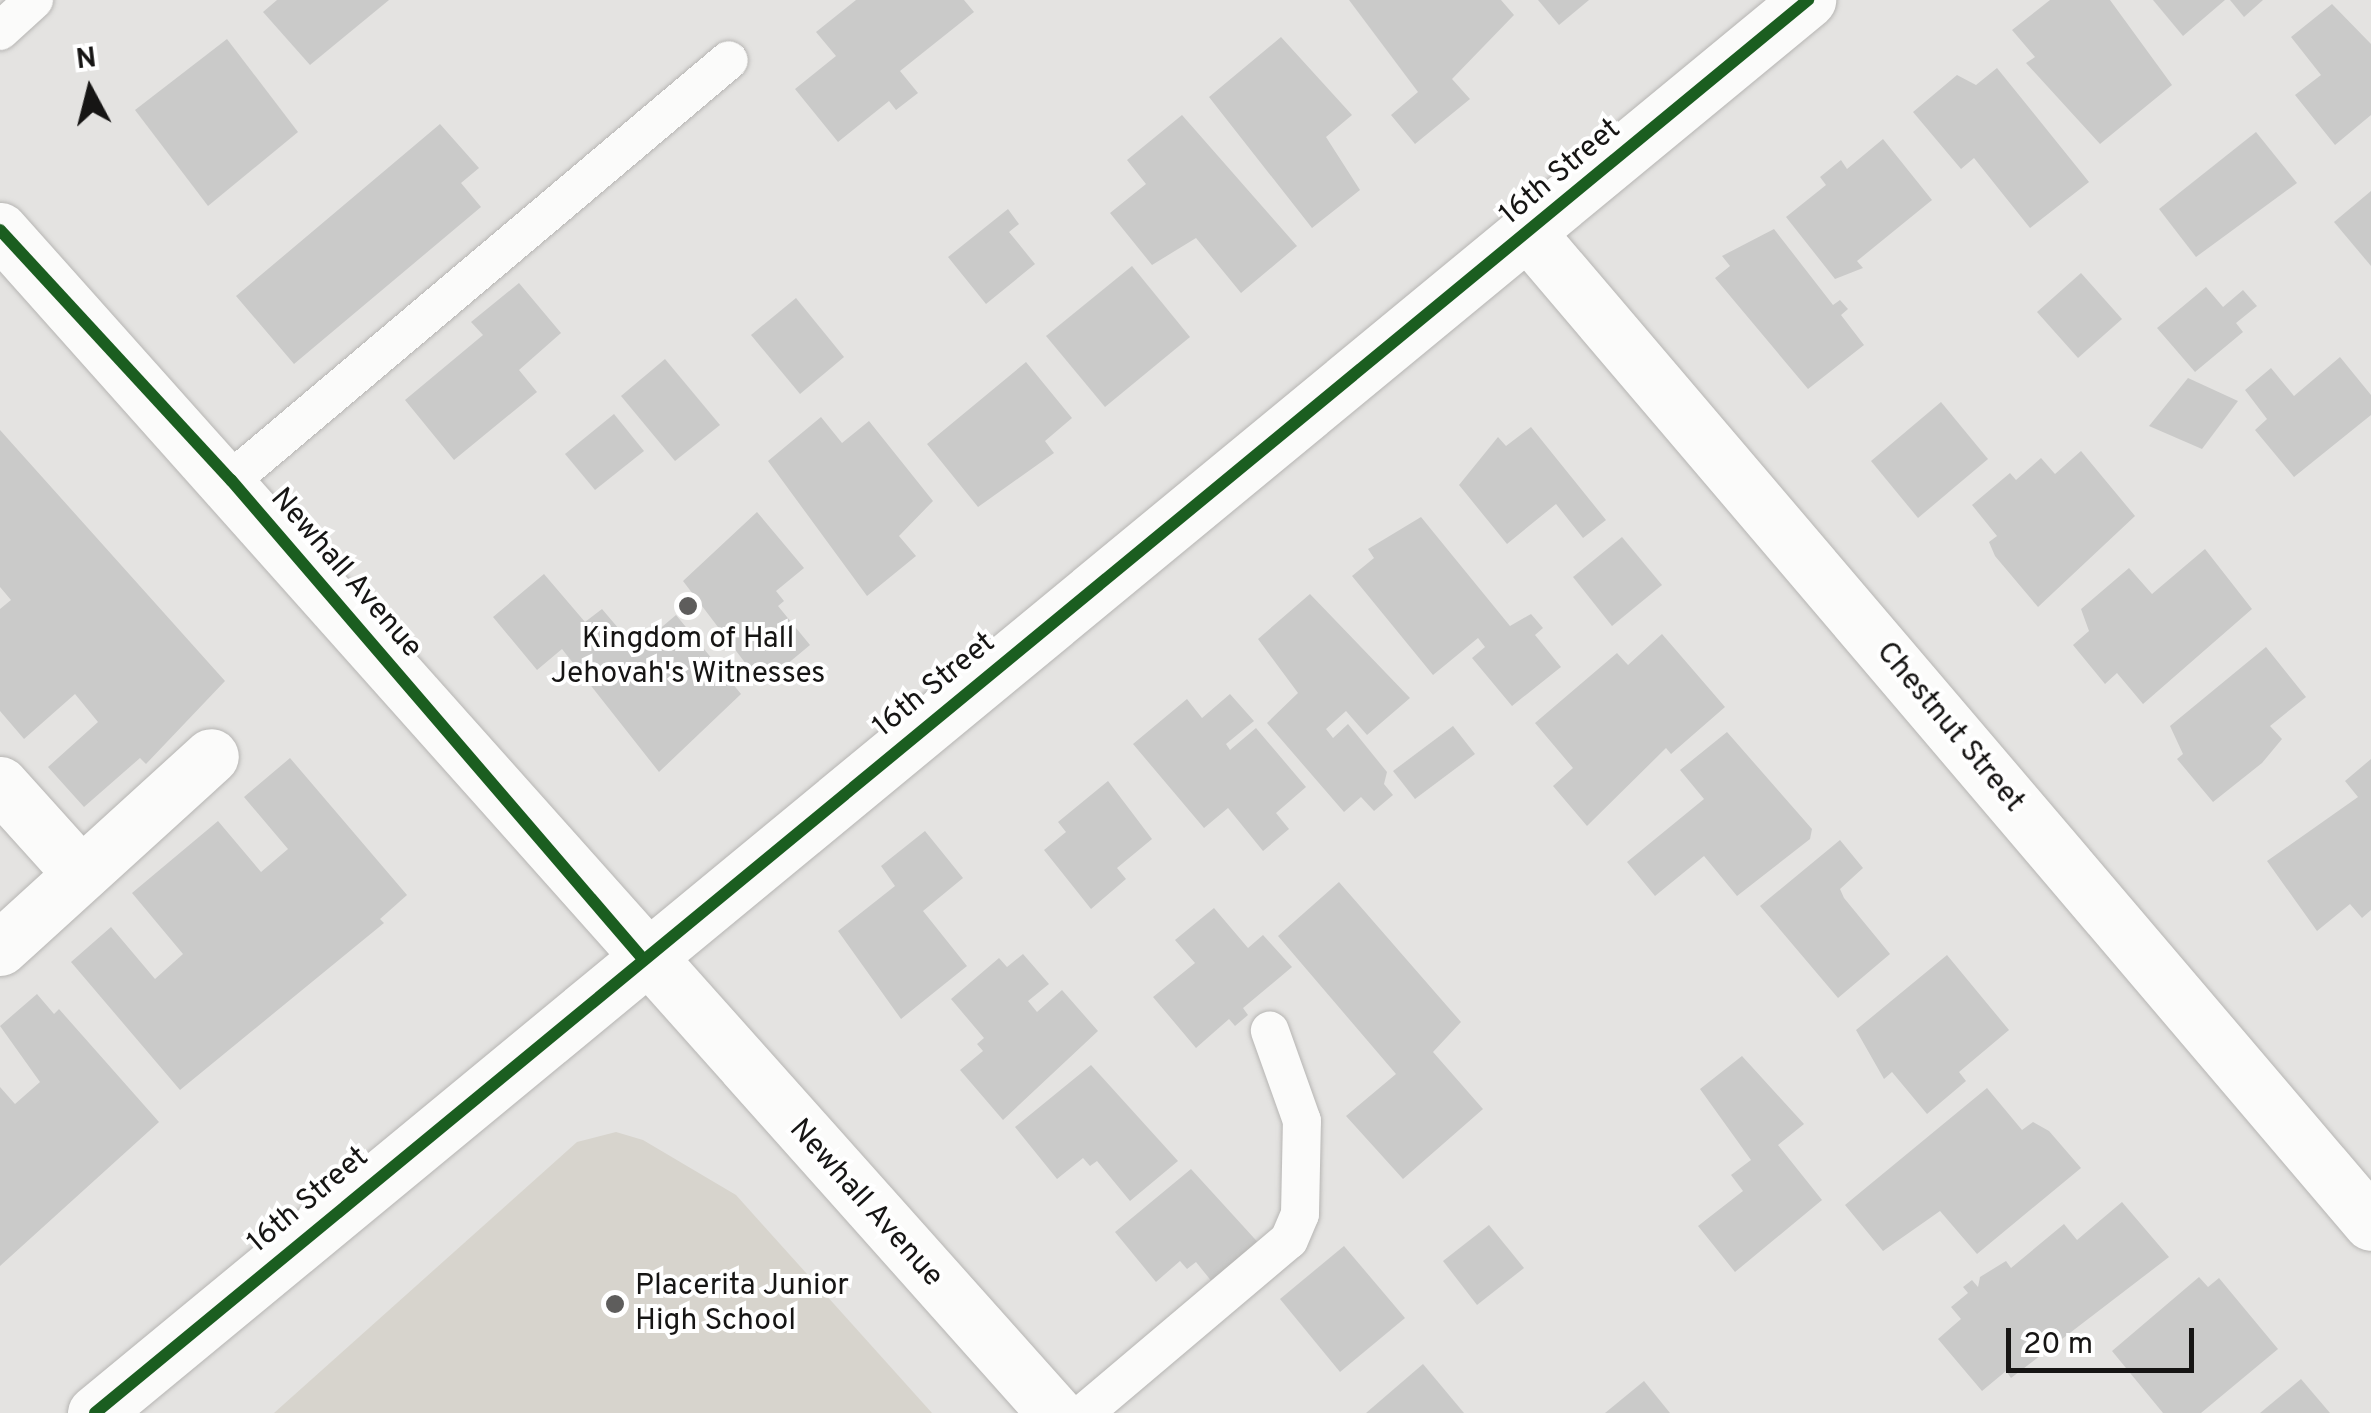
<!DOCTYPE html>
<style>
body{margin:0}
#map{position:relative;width:2371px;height:1413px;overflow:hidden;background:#e4e3e1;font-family:Overpass,sans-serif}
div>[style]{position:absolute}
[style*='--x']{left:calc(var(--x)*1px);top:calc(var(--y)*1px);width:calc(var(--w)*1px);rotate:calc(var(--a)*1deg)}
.built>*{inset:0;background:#d7d4cd}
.building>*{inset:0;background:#cacac9}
.roads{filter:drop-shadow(0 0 2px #b6b5b3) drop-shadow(0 0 2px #b6b5b3)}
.lane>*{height:38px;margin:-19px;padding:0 19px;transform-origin:19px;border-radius:19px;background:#fbfbfa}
.street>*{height:55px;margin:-27.5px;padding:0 27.5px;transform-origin:27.5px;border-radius:27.5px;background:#fbfbfa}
.cycleway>*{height:12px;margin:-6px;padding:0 6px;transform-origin:6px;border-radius:6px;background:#1b5e20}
.dots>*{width:28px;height:28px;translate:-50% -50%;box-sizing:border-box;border:5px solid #fff;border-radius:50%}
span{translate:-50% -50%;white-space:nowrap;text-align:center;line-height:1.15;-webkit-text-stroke:8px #fff;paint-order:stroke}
.street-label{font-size:30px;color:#161514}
.poi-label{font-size:30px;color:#161514}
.left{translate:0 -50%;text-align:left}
.north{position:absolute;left:40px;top:40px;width:100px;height:100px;-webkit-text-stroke:8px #fff;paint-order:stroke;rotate:353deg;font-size:28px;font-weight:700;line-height:40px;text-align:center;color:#161514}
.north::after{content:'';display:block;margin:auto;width:35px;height:45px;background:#161514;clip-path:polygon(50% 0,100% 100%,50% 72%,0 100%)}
.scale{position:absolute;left:2006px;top:1328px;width:188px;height:45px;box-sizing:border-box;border:5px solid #161514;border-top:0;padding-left:12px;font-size:30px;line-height:35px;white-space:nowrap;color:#161514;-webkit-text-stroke:8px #fff;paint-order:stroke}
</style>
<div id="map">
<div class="built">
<div style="clip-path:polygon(616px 1132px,643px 1140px,736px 1195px,932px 1413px,274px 1413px,577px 1142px)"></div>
</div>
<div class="building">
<div style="clip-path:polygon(277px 0,389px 0,310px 65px,263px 12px)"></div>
<div style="clip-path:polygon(856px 0,964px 0,974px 12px,900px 71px,918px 93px,896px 110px,889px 101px,838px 142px,795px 89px,836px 56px,816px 32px)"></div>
<div style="clip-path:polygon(1349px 0,1501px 0,1514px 15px,1452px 79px,1470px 99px,1415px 144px,1391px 115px,1418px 92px)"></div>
<div style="clip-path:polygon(1538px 0,1589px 0,1559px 25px)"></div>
<div style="clip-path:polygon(2050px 0,2110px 0,2172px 85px,2100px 144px,2026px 63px,2035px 57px,2012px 30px)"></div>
<div style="clip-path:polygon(2153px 0,2225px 0,2183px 36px)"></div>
<div style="clip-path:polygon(2230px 0,2263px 0,2244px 17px)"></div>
<div style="clip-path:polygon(2332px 4px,2371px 44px,2371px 115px,2335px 145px,2295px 95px,2321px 75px,2291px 37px)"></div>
<div style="clip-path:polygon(1281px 37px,1352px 115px,1326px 137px,1360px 190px,1312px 228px,1209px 97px)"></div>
<div style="clip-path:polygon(227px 39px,298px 132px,208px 206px,135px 110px)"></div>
<div style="clip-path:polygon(1997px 68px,2089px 182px,2030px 228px,1974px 158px,1961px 169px,1913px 112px,1957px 75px,1976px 85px)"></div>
<div style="clip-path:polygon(1182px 115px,1297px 246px,1241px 293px,1196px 238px,1152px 265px,1110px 213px,1146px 184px,1127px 160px)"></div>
<div style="clip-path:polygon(440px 124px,479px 168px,461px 183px,481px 207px,294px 364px,236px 296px)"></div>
<div style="clip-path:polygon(2256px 132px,2297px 183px,2196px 257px,2159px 209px)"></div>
<div style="clip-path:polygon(1883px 139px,1932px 200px,1857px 261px,1863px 268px,1835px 279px,1786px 217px,1826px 185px,1820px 177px,1841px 160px,1847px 169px)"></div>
<div style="clip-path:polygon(2371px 191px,2371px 266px,2334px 222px)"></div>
<div style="clip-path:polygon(1008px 209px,1019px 224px,1009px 232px,1035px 264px,986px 304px,948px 257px)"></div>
<div style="clip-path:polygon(1774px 229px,1833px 305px,1840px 300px,1848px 309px,1841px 315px,1864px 345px,1808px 389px,1715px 278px,1730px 266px,1722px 256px)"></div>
<div style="clip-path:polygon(1132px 266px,1190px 337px,1105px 407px,1046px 336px)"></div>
<div style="clip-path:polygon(2081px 273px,2122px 319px,2078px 358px,2037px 312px)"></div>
<div style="clip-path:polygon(519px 283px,561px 333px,519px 370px,537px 392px,454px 460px,405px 400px,483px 335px,471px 322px)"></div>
<div style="clip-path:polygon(2206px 287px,2223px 307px,2243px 290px,2257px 306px,2236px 323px,2243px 332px,2195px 372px,2157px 328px)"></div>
<div style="clip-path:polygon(796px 298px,844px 357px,800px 394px,751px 335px)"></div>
<div style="clip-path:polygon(2340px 357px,2371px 395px,2371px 415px,2294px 477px,2255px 430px,2267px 419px,2245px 390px,2271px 368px,2294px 396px)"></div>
<div style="clip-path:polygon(665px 359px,720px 425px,675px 461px,621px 396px)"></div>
<div style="clip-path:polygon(1026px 362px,1072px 418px,1045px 441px,1054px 453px,978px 507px,927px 444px)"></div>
<div style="clip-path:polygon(2188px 378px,2238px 401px,2202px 449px,2149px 426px)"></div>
<div style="clip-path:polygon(1941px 402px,1988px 459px,1918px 518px,1871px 461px)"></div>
<div style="clip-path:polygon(614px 414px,644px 451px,595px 490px,565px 454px)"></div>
<div style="clip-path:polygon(821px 417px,842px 443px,869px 421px,933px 501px,899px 536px,916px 556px,867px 596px,768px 461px)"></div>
<div style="clip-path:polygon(1531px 427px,1606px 520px,1583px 538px,1556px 504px,1507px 544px,1459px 485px,1498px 437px,1506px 446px)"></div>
<div style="clip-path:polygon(0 430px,225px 681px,146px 764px,140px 758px,84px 807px,48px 767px,98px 722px,75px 694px,24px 739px,0 711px,0 609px,11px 600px,0 587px)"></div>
<div style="clip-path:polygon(2081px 451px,2135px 516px,2038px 607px,1995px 556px,1989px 542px,1997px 536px,1972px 505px,2010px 473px,2016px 480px,2041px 458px,2055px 474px)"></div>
<div style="clip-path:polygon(757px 512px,804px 568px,776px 591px,784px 601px,778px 606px,810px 645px,762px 685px,683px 581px)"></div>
<div style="clip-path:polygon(1421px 517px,1510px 626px,1531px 614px,1543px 628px,1535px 635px,1561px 667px,1512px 706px,1472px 658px,1485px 647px,1478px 638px,1433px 675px,1352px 576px,1374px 558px,1368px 549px)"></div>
<div style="clip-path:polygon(1622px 537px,1662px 585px,1612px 626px,1573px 577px)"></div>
<div style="clip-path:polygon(2205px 549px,2252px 609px,2143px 704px,2117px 673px,2105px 684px,2073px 645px,2089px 631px,2081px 609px,2129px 568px,2152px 594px)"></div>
<div style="clip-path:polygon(544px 574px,585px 622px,602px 609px,636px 649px,676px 615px,741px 694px,659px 772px,562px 649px,537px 670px,493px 617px)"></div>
<div style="clip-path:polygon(1310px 594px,1410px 698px,1367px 735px,1346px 711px,1326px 729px,1333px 738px,1348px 724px,1387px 772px,1384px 784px,1393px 795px,1374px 811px,1361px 797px,1344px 812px,1267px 723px,1298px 693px,1258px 639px)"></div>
<div style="clip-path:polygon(1662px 634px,1725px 707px,1671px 754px,1666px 748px,1587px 826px,1553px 786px,1573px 768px,1535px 723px,1617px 653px,1628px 665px)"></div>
<div style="clip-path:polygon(2266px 647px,2306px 697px,2270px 726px,2282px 739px,2262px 763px,2213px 802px,2177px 759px,2183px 754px,2170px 726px)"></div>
<div style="clip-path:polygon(1230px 694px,1254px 721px,1226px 744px,1230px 750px,1256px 728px,1306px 787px,1276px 813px,1289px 829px,1263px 851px,1228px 808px,1204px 828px,1133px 744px,1187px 699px,1202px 718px)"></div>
<div style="clip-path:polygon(1453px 726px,1475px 754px,1415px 799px,1393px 771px)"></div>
<div style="clip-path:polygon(1727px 732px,1812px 829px,1810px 839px,1737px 896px,1704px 856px,1655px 896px,1627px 862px,1704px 799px,1680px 770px)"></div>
<div style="clip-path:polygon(290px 758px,407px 895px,380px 919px,384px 923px,180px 1090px,71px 962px,111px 927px,155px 979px,183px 954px,132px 893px,218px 821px,261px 872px,288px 849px,244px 797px)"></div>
<div style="clip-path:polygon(2371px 759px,2371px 910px,2362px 918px,2350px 904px,2317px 931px,2267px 861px,2358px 797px,2345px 781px)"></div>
<div style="clip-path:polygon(1108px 781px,1152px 839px,1117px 868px,1126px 879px,1091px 909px,1044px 850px,1066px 832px,1058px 822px)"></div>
<div style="clip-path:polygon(925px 831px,963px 878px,923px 911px,967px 966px,901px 1019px,838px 931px,895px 886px,881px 866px)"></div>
<div style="clip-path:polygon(1840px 840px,1863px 868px,1840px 889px,1844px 898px,1890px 954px,1838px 998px,1760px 906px)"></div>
<div style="clip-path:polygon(1339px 882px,1461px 1022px,1433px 1052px,1483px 1109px,1403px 1179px,1346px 1116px,1396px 1074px,1278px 936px)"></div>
<div style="clip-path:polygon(1214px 908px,1248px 948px,1263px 935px,1292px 967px,1243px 1008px,1248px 1015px,1235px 1026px,1229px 1019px,1196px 1048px,1153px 997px,1195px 963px,1175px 940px)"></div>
<div style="clip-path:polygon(1023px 954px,1049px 984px,1028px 1001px,1037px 1012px,1062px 990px,1098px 1031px,1003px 1120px,960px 1070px,983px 1051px,977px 1044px,984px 1038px,951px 999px,999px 958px,1007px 967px)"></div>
<div style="clip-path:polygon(1947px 955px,2009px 1030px,1959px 1072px,1966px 1081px,1927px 1114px,1892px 1072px,1884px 1079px,1856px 1030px)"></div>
<div style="clip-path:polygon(37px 994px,54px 1014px,59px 1009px,159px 1122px,0 1266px,0 1087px,15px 1104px,40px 1082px,0 1026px)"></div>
<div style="clip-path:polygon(1742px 1056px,1804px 1124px,1778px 1145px,1822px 1200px,1735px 1272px,1698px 1226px,1743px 1191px,1731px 1175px,1751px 1160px,1700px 1089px)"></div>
<div style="clip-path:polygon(1091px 1065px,1178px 1161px,1130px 1201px,1097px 1161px,1090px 1166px,1083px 1158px,1057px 1179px,1015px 1127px)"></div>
<div style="clip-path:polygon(1987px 1088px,2022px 1130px,2033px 1122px,2049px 1131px,2081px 1168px,1977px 1254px,1940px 1211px,1883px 1251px,1845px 1205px)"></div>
<div style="clip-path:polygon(1191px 1169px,1264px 1249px,1217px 1288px,1196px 1262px,1187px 1269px,1180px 1261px,1156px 1282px,1115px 1232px)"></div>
<div style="clip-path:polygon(2122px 1202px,2169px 1257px,2011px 1378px,2006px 1371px,1982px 1391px,1938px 1339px,1961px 1319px,1951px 1307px,1968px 1293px,1963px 1287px,1972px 1280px,1978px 1287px,1980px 1277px,2006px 1261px,2011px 1268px,2064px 1224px,2077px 1240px)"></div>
<div style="clip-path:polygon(1489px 1225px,1524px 1268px,1477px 1305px,1443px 1261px)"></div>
<div style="clip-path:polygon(1344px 1246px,1405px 1318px,1340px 1372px,1280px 1299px)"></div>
<div style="clip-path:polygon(2199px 1277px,2208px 1287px,2219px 1278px,2278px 1349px,2201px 1413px,2163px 1413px,2112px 1351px)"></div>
<div style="clip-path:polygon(1423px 1364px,1464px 1413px,1366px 1413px)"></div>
<div style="clip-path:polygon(2301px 1379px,2330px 1413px,2260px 1413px)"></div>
<div style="clip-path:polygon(1644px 1381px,1670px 1413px,1605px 1413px)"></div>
</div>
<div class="roads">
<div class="lane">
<div style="--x:0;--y:31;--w:46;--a:-42.4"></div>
<div style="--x:231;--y:480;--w:651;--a:-40.14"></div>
<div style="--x:1084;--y:1413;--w:268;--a:-40.2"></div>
<div style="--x:1289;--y:1240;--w:28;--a:-67"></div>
<div style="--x:1300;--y:1214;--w:93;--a:-88.8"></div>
<div style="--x:1302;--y:1121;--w:96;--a:-109.6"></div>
</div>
<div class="street">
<div style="--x:0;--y:230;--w:1585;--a:48.27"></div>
<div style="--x:1528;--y:233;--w:1300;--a:49.59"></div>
<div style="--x:0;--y:784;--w:121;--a:48"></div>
<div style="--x:0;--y:948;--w:285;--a:-42.3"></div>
<div style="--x:95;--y:1413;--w:2221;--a:-39.52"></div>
</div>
</div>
<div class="cycleway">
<div style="--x:0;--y:230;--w:340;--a:47.3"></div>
<div style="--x:231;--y:480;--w:632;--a:49.3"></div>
<div style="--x:95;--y:1413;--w:2221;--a:-39.52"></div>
</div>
<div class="dots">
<div style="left:688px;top:606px;background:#5e5d5c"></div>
<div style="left:615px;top:1304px;background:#5e5d5c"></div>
</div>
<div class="street-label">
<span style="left:1561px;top:173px;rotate:-40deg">16th Street</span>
<span style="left:345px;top:574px;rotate:49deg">Newhall Avenue</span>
<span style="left:935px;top:686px;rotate:-39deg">16th Street</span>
<span style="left:1949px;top:728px;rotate:50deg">Chestnut Street</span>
<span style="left:309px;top:1201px;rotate:-40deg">16th Street</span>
<span style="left:865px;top:1204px;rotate:48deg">Newhall Avenue</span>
</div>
<div class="poi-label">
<span style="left:688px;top:657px">Kingdom of Hall<br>Jehovah's Witnesses</span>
<span class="left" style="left:635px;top:1304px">Placerita Junior<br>High School</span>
</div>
<div class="north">N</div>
<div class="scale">20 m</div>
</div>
